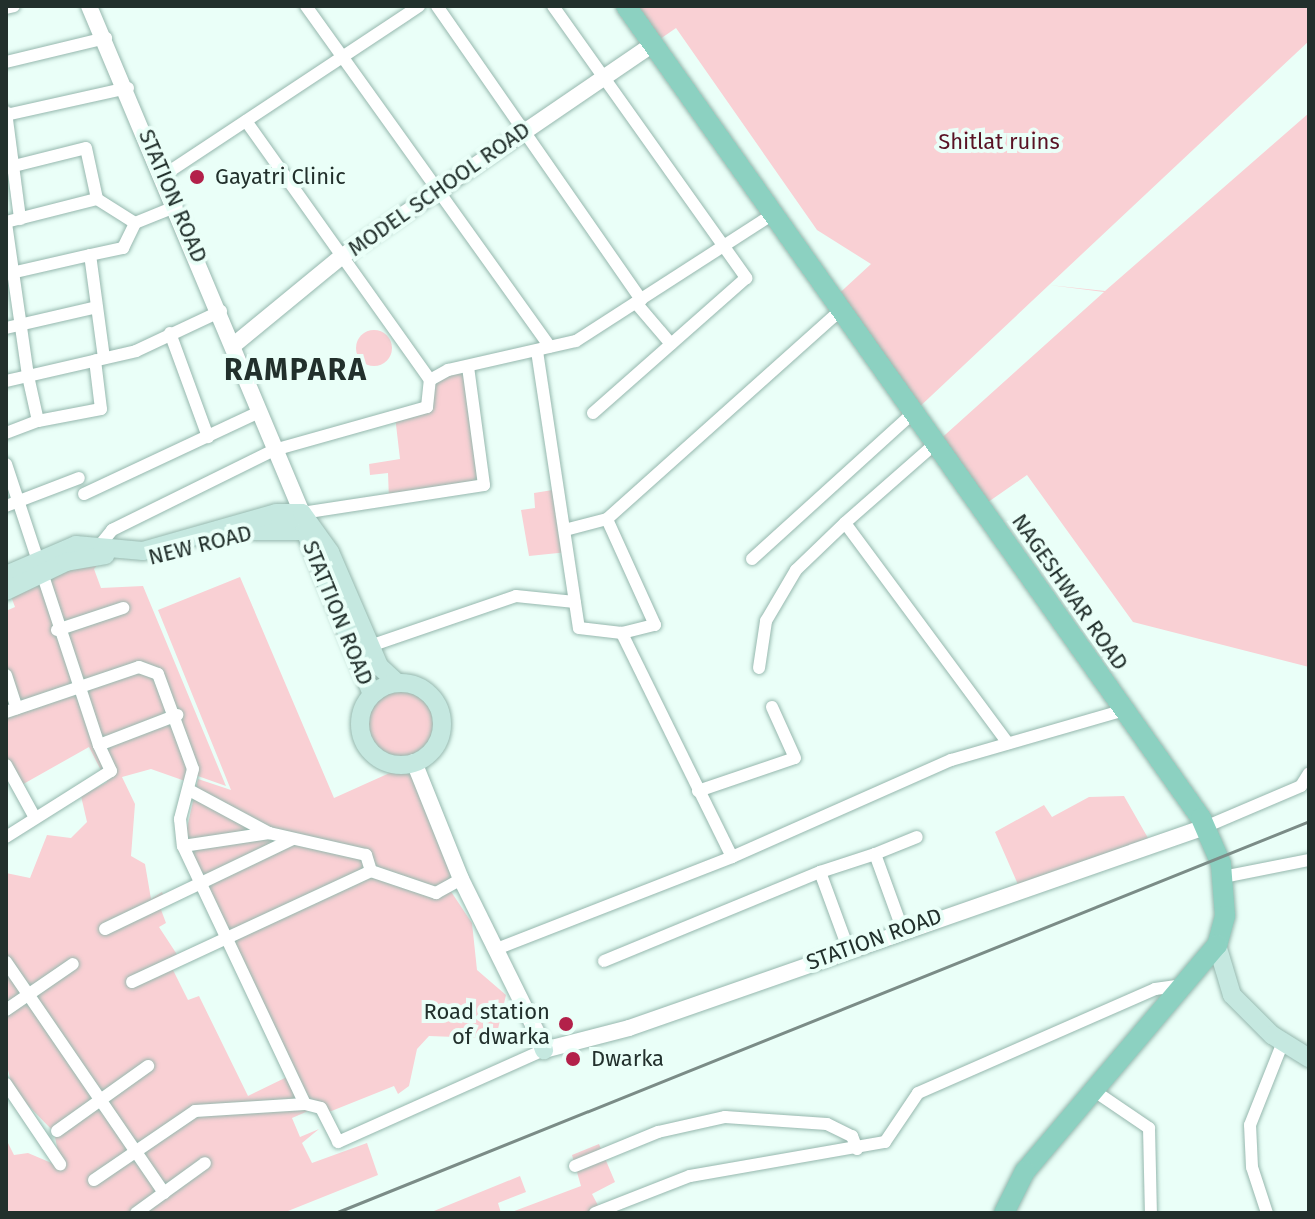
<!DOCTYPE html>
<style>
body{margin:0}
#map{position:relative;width:1315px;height:1219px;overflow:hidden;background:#eafff8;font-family:"Fira Sans",sans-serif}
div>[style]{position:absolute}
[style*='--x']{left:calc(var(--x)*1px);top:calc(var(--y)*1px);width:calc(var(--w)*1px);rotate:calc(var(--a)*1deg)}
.green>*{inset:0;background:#f9d0d4}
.round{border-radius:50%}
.roads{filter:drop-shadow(0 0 2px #96b8ae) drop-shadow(0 0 2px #96b8ae)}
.minor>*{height:12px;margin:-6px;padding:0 6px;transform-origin:6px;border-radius:6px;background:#fff}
.tertiary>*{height:16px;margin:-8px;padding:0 8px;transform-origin:8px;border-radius:8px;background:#fff}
.secondary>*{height:18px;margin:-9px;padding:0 9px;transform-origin:9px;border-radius:9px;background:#c5e8e0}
.secondary>.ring{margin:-9px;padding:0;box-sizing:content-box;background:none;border:18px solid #c5e8e0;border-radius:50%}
.primary>*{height:20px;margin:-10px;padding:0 10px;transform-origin:10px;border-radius:10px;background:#8cd1c1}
.rail>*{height:3px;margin:-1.5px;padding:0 1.5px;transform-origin:1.5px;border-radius:1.5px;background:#7b8c87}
.dots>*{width:22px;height:22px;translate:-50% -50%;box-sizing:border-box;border:4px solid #eafff8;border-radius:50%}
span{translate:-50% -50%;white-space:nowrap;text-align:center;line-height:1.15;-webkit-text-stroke:8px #eafff8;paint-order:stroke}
.park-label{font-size:22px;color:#591224}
.poi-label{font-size:22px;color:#22302c}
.left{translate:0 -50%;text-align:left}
.right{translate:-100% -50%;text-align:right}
.street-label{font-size:22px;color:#22302c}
.district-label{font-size:30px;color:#22302c;font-weight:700;letter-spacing:2px}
.frame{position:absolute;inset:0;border:8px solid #22302c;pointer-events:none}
</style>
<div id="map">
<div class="green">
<div style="clip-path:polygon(626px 6px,1309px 6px,1309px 41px,1049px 285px,1105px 291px,1309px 113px,1309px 667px,1133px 622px,1027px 475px,981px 507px,936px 443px,1104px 292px,1049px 285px,914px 412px,833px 299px,871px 264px,817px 230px,676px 28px,653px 44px)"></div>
<div class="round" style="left:356px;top:330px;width:36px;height:36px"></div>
<div style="clip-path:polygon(468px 366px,484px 485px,389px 500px,388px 473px,370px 475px,369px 464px,400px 459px,395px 416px,427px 407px,430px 380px)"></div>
<div style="clip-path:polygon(559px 489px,568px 552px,529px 556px,521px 510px,535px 508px,534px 493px)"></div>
<div style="clip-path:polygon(106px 555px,94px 569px,101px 588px,143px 586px,226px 786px,195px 775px,185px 781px,151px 769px,122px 777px,135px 804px,131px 856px,145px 864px,151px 899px,162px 892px,167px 903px,160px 907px,166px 923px,159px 927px,178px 956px,173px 970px,188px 1000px,199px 996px,248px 1096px,291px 1075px,183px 846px,198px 779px,231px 790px,158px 610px,240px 577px,334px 798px,414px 762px,461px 879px,448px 887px,472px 923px,477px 970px,506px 995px,498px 1029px,482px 1038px,429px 1036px,417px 1049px,409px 1086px,398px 1094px,394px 1086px,324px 1114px,315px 1108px,292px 1118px,300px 1137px,319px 1129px,302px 1143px,312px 1163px,367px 1143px,378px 1175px,283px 1213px,6px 1213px,6px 1139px,14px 1155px,28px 1153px,61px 1167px,54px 1132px,13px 1090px,6px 1062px,6px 873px,30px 878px,47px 835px,71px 838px,87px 822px,81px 796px,107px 782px,89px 747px,18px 787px,6px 765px,6px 611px,15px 607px,9px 591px)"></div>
<div class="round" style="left:368px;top:691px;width:66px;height:66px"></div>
<div style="clip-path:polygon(1124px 796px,1152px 845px,1020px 889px,995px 832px,1044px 805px,1052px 817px,1089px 797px)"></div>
<div style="clip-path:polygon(599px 1144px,615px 1182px,592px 1194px,601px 1211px,509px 1213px,581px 1186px,572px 1155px)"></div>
<div style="clip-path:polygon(520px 1176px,526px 1192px,498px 1203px,501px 1213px,429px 1213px)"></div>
</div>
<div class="roads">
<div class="minor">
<div style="--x:306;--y:6;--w:419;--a:54.4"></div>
<div style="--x:437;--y:6;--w:358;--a:55.2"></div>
<div style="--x:553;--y:6;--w:334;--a:54.6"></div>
<div style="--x:746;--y:278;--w:204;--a:138.6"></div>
<div style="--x:6;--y:8;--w:8;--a:-14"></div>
<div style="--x:6;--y:62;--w:103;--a:-13.5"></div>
<div style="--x:6;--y:112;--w:108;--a:82.5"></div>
<div style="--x:6;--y:115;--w:125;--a:-12.5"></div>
<div style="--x:246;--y:121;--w:318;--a:54.6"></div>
<div style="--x:6;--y:168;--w:82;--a:-14"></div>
<div style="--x:86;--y:148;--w:52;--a:77.8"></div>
<div style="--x:164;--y:175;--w:306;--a:-33.5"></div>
<div style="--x:6;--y:222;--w:94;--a:-14.2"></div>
<div style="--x:97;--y:199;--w:45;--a:32.3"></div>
<div style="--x:6;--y:223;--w:155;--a:81.8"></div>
<div style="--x:28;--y:376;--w:23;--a:167"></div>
<div style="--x:7;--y:274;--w:85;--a:-12.9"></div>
<div style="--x:636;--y:303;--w:54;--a:49.5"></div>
<div style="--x:6;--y:328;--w:93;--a:-13"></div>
<div style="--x:170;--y:333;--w:111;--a:69.9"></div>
<div style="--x:537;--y:351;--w:280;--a:81.4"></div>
<div style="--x:579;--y:628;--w:43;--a:6.6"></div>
<div style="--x:622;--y:633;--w:34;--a:-14"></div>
<div style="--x:655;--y:625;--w:116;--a:-114.4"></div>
<div style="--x:607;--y:519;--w:43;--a:165.3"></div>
<div style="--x:104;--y:358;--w:104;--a:-97.7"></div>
<div style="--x:90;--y:255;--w:34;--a:-12"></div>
<div style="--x:123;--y:248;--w:28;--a:-64"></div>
<div style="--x:135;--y:223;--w:45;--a:-22"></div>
<div style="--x:38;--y:421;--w:64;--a:-10.8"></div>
<div style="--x:101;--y:409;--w:49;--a:-97"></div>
<div style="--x:6;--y:433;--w:34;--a:-21"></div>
<div style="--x:38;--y:421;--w:46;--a:-102.5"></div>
<div style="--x:28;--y:376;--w:111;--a:-13"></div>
<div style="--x:136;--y:351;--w:94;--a:-25.2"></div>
<div style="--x:936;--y:443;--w:121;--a:138.7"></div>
<div style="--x:845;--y:523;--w:274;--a:53.5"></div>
<div style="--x:6;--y:464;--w:296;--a:71.7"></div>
<div style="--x:99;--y:745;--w:84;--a:-21"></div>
<div style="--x:84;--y:494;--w:191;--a:-25.1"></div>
<div style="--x:6;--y:506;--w:78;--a:-21"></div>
<div style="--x:302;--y:513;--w:184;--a:-8.7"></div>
<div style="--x:484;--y:485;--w:120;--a:-97.7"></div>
<div style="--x:607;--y:519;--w:314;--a:-41.8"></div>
<div style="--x:96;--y:550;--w:26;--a:-51"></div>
<div style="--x:112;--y:530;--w:181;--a:-26.3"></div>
<div style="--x:274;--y:450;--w:159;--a:-15.7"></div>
<div style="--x:427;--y:407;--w:27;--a:-84"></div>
<div style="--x:430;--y:380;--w:21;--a:-29"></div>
<div style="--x:448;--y:370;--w:131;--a:-12.8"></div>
<div style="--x:576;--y:341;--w:234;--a:-32.8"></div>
<div style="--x:752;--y:559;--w:219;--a:-42.2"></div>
<div style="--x:57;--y:630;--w:70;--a:-18.4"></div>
<div style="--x:370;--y:646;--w:154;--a:-18.9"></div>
<div style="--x:516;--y:596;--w:59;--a:5.8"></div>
<div style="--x:759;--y:668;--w:48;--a:-81.5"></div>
<div style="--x:766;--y:621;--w:59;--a:-59.5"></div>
<div style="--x:796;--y:570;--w:68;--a:-43.8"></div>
<div style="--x:6;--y:675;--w:35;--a:72"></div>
<div style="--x:6;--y:712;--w:140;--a:-18.7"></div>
<div style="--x:139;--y:667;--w:20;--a:20"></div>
<div style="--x:158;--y:674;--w:101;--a:69.8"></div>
<div style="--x:193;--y:769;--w:52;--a:104.6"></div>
<div style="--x:180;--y:819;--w:27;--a:84"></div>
<div style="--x:6;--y:765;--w:58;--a:61.2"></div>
<div style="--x:189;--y:790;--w:91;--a:28.3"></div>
<div style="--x:698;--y:791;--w:102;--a:-18.8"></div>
<div style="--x:795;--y:758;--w:56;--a:-114.3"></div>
<div style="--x:1205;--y:827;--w:104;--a:-23.1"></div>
<div style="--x:1301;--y:786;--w:15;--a:-58"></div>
<div style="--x:6;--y:837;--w:124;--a:-32.2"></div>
<div style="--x:111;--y:771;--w:29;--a:-115"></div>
<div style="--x:875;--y:854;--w:45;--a:-22"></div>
<div style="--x:732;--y:857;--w:240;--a:-23.9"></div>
<div style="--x:951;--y:760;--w:180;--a:-16.1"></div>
<div style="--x:371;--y:871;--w:17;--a:-107"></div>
<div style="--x:366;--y:855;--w:99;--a:-167.2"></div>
<div style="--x:269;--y:833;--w:87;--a:171.4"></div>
<div style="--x:183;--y:846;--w:285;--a:64.7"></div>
<div style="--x:305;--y:1104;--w:16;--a:14"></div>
<div style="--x:321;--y:1108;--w:38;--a:63"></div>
<div style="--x:338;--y:1142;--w:226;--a:-24.1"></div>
<div style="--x:1223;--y:877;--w:88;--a:-11.2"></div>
<div style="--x:105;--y:929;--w:208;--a:-25.6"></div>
<div style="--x:499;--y:948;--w:250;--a:-21.3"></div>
<div style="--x:732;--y:857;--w:250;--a:-116.2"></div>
<div style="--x:848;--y:948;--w:81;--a:-110.2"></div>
<div style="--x:820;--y:872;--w:58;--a:-18.1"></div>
<div style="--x:875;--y:854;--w:79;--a:70"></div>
<div style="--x:604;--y:961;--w:234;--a:-22.4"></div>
<div style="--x:6;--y:962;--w:280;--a:55.6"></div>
<div style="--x:132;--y:982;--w:264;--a:-24.9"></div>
<div style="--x:371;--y:871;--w:69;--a:18.7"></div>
<div style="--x:436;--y:893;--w:29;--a:-29"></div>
<div style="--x:6;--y:1010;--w:81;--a:-34.5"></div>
<div style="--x:6;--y:1084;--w:97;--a:56"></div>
<div style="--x:1093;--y:1090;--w:68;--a:34.2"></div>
<div style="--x:1149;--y:1128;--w:85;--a:88.7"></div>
<div style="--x:57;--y:1131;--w:112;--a:-35.5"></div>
<div style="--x:575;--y:1166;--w:90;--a:-22.3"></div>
<div style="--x:658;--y:1132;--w:69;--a:-12.6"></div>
<div style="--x:725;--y:1117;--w:102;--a:3.9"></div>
<div style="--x:827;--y:1124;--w:28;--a:26"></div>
<div style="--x:852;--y:1136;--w:14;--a:69"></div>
<div style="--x:94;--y:1180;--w:122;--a:-34.3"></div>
<div style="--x:195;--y:1111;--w:110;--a:-3.6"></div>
<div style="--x:136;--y:1213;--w:85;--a:-35.9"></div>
<div style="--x:595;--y:1213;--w:102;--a:-21.3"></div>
<div style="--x:690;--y:1176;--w:198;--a:-9.9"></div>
<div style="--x:885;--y:1142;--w:59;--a:-56"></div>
<div style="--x:918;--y:1093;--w:259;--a:-23.7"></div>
<div style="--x:1155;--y:989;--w:27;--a:-8"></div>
<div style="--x:1267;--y:1213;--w:48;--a:-108.1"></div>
<div style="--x:1252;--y:1167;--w:42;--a:-92.7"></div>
<div style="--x:1250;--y:1125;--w:89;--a:-68.3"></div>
</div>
<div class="tertiary">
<div style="--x:89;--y:6;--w:550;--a:67.21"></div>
<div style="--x:235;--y:344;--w:137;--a:-39.4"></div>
<div style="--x:341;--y:257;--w:378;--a:-34.3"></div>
<div style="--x:414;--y:762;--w:126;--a:68.1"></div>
<div style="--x:461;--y:879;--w:178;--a:63.7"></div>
<div style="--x:544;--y:1050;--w:88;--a:-14.5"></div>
<div style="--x:629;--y:1028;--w:610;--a:-19.24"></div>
</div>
<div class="secondary">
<div style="--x:254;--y:531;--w:51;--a:0"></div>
<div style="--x:305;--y:531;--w:176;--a:67.7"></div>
<div style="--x:6;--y:575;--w:76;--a:-23.2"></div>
<div style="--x:76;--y:545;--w:67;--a:5.1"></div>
<div style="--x:143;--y:551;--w:138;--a:-15.9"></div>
<div style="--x:276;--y:513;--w:26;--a:0"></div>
<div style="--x:302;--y:513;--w:48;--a:54.3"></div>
<div style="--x:330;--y:552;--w:124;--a:66.7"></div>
<div style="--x:379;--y:666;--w:23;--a:43"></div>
<div style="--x:6;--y:591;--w:67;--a:-25.8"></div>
<div style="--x:66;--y:562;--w:40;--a:-10"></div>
<div class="ring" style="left:360px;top:683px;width:64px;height:64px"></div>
<div style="--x:1217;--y:945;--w:52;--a:73.3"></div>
<div style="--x:1232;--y:995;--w:57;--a:45"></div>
<div style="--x:1272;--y:1035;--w:44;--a:31.9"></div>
<div style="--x:540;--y:1039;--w:12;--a:70"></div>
</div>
<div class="primary">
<div style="--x:626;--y:6;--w:995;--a:54.7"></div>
<div style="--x:1201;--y:818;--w:50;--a:66.5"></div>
<div style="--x:1221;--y:864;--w:52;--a:85.6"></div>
<div style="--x:1225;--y:916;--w:30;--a:105"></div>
<div style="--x:1217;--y:945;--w:297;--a:130.3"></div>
<div style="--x:1025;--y:1171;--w:47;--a:116.6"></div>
</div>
</div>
<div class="rail">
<div style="--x:335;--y:1213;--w:1050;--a:-21.92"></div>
</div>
<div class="dots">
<div style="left:197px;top:177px;background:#b3214a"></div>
<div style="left:566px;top:1024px;background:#b3214a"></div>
<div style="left:573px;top:1059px;background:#b3214a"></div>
</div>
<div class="park-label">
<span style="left:999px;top:142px">Shitlat ruins</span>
</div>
<div class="poi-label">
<span class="left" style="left:215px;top:177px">Gayatri Clinic</span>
<span class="right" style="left:550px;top:1024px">Road station<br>of dwarka</span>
<span class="left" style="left:591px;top:1059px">Dwarka</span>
</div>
<div class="street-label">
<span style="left:439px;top:189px;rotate:-35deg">MODEL SCHOOL ROAD</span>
<span style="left:173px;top:196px;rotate:67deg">STATION ROAD</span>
<span style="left:200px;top:545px;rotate:-14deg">NEW ROAD</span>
<span style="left:1070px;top:592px;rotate:55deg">NAGESHWAR ROAD</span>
<span style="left:338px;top:613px;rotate:68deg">STATTION ROAD</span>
<span style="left:874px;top:939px;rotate:-20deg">STATION ROAD</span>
</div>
<div class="district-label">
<span style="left:296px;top:370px">RAMPARA</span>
</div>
<div class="frame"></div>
</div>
